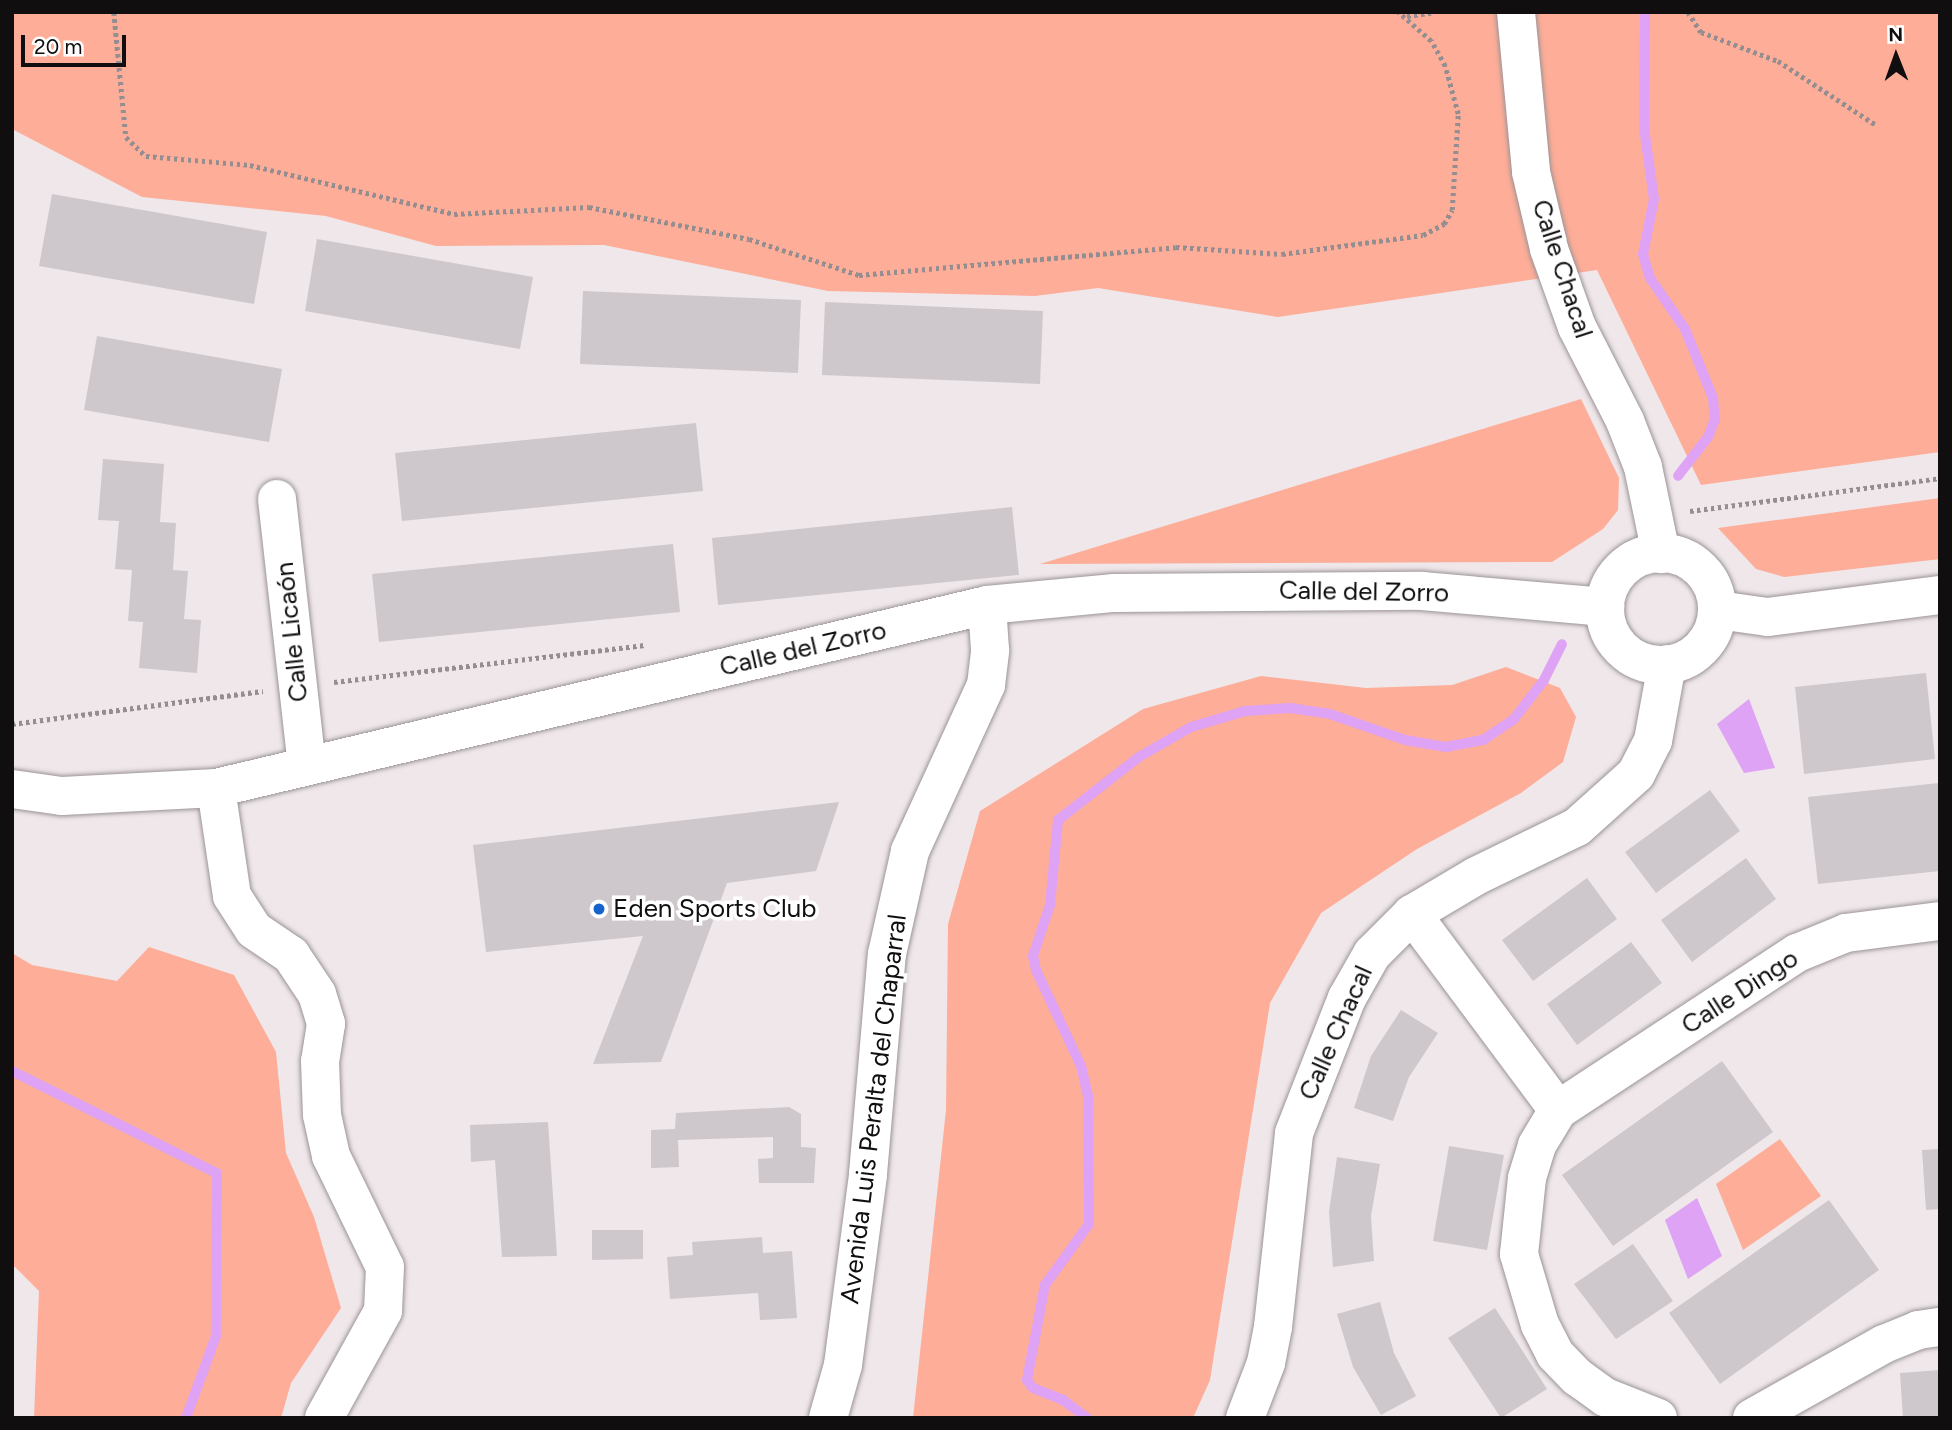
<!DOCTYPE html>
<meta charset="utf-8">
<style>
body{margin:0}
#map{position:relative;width:1952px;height:1430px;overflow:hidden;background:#efe7ea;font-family:Figtree,sans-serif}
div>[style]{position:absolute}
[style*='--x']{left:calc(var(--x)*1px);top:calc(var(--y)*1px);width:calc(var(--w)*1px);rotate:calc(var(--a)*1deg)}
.green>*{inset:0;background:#fdad98}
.water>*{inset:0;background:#dea3f4}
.stream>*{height:10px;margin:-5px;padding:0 5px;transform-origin:5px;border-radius:5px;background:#dea3f4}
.building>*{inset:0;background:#cec8cc}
.path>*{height:4.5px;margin-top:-2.25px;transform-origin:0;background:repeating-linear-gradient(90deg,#948e90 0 3.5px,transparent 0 7px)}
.roads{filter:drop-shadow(0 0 2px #9b9496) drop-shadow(0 0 2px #9b9496)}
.minor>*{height:38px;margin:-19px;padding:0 19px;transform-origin:19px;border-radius:19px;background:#fff}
.minor>.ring{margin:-19px;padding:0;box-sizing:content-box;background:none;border:38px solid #fff;border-radius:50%}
.dots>*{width:19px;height:19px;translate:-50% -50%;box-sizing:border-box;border:4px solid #fff;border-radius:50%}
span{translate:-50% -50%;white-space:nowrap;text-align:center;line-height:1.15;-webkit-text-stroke:7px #fff;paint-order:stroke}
.street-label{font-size:26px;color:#100e0e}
.poi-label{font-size:26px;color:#100e0e}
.left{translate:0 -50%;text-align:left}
.frame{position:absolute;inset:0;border:14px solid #100e0e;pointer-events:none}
.north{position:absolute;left:1861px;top:21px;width:70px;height:70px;-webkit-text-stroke:5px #fff;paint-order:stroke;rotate:359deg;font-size:19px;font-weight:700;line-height:28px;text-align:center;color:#100e0e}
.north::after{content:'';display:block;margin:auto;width:24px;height:32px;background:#100e0e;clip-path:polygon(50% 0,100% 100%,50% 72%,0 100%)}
.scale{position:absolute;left:21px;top:35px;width:105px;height:32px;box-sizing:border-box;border:4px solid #100e0e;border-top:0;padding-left:9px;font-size:21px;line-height:24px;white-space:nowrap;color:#100e0e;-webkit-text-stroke:5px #fff;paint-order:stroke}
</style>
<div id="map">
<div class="green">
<div style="clip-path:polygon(12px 12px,1940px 12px,1940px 452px,1701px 485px,1597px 270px,1278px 317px,1098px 288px,1035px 296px,828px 291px,604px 245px,436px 246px,326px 216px,142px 197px,12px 129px)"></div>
<div style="clip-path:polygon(1581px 399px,1619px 478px,1618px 510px,1603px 529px,1552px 562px,1040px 564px)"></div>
<div style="clip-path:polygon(1940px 498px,1940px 559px,1784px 577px,1756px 569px,1718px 528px)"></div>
<div style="clip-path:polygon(1506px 667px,1560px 688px,1576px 717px,1563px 762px,1521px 793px,1417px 849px,1321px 913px,1270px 1003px,1210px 1380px,1193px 1418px,913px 1418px,946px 1110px,948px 924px,980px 811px,1143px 709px,1261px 676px,1366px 688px,1452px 685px)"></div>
<div style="clip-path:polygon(149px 947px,234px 975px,276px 1052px,286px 1153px,314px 1217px,341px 1308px,291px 1383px,281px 1418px,34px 1418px,39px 1291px,12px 1264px,12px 953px,32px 965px,117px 981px)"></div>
<div style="clip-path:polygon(1780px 1139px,1821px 1196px,1743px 1250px,1716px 1184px)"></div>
</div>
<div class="water">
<div style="clip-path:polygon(1749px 699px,1775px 768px,1744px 773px,1717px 724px)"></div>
<div style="clip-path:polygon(1697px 1198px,1722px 1256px,1688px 1279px,1665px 1220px)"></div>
</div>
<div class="stream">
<div style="--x:1645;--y:12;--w:116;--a:90.5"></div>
<div style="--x:1644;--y:128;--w:72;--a:82"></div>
<div style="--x:1654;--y:199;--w:56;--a:101.3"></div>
<div style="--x:1643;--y:254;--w:25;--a:74"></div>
<div style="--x:1650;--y:278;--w:62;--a:55.5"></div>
<div style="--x:1685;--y:329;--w:74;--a:67.9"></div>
<div style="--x:1713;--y:398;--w:21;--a:85"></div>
<div style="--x:1715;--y:419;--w:19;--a:111"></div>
<div style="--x:1708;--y:437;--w:49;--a:127.6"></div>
<div style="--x:12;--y:1071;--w:229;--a:26.5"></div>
<div style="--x:217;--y:1173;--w:163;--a:90.4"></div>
<div style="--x:216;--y:1336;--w:87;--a:110.1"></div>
<div style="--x:1087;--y:1418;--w:30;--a:-143"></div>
<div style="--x:1063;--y:1400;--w:32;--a:-158"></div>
<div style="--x:1033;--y:1388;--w:10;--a:-127"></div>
<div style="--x:1027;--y:1380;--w:97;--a:-79.3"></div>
<div style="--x:1045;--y:1285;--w:75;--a:-54.2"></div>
<div style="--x:1089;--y:1224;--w:128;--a:-90.4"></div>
<div style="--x:1088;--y:1096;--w:31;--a:-103"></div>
<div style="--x:1081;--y:1066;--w:106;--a:-115.1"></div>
<div style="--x:1036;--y:970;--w:14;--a:-102"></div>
<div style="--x:1033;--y:956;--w:54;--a:-71.6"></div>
<div style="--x:1050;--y:905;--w:85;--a:-84.6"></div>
<div style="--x:1058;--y:820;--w:103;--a:-37.9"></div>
<div style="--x:1139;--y:757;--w:60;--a:-30"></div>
<div style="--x:1191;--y:727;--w:56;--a:-16.5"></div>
<div style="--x:1245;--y:711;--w:45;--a:-3.8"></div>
<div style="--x:1290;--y:708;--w:40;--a:8.5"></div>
<div style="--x:1330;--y:714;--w:79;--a:19.1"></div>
<div style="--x:1405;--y:740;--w:42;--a:9.7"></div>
<div style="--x:1446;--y:747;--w:38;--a:-11"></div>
<div style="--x:1483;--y:740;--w:37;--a:-34"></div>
<div style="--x:1514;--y:719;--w:49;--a:-52.4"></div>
<div style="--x:1544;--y:680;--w:40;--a:-63.4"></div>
</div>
<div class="building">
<div style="clip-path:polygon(52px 194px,267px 232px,254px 304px,39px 266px)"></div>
<div style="clip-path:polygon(317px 239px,533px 277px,520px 349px,305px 311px)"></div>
<div style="clip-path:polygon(583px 291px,801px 300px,798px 373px,580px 364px)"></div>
<div style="clip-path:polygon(825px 302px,1043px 311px,1040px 384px,822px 375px)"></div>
<div style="clip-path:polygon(97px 336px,282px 369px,269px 442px,84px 410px)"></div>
<div style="clip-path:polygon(696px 423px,703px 491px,402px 521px,395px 453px)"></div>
<div style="clip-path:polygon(103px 459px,164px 464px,160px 522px,176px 523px,173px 570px,188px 571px,184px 619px,201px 620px,197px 673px,139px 668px,143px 622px,128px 621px,132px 570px,115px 569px,119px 521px,98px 520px)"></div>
<div style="clip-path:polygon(1012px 507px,1019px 575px,718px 605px,712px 538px)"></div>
<div style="clip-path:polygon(673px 544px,680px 612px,379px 642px,372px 574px)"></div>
<div style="clip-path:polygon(1926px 673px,1935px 759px,1804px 774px,1795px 687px)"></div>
<div style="clip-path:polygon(1939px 783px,1940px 871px,1818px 884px,1808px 797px)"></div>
<div style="clip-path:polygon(1710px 790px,1740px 831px,1656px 893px,1625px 852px)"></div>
<div style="clip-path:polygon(839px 802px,816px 871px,727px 883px,661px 1062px,593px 1064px,643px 936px,486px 952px,473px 845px)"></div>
<div style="clip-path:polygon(1746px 858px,1776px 899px,1692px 962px,1661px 920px)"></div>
<div style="clip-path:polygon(1587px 878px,1617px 919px,1533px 981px,1502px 940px)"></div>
<div style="clip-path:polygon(1631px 942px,1662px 983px,1577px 1045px,1547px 1004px)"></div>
<div style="clip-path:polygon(1401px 1010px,1438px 1033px,1409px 1077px,1393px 1121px,1354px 1108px,1371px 1056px)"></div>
<div style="clip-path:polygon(1722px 1061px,1773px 1132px,1613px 1246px,1562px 1175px)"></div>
<div style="clip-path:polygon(789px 1107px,801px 1114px,801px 1147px,816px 1148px,814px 1183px,759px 1183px,758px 1159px,773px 1158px,773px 1137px,678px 1140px,679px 1167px,651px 1168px,651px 1130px,675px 1129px,676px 1113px)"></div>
<div style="clip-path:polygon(548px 1122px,557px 1256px,502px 1257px,495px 1160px,471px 1162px,470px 1125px)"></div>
<div style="clip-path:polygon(1449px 1146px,1504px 1155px,1487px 1250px,1433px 1241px)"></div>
<div style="clip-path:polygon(1940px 1149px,1940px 1209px,1926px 1210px,1922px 1150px)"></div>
<div style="clip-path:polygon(1337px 1157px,1380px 1164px,1371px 1216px,1374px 1261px,1333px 1267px,1329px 1212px)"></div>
<div style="clip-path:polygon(1829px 1200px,1879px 1270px,1720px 1384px,1669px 1313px)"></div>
<div style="clip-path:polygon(592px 1230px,643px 1230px,643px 1259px,592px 1260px)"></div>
<div style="clip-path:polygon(762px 1237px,763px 1253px,792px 1251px,797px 1318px,760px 1320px,758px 1293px,670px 1299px,667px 1257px,693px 1255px,692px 1242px)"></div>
<div style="clip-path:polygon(1633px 1244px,1673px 1301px,1616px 1339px,1574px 1284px)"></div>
<div style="clip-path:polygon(1380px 1302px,1394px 1353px,1416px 1396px,1381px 1415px,1353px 1367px,1337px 1314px)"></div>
<div style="clip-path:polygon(1495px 1308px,1547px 1389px,1501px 1418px,1448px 1338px)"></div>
<div style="clip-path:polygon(1940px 1370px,1940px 1418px,1903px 1418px,1900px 1373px)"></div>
</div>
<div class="path">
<div style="--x:114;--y:12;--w:126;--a:84.5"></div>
<div style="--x:126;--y:137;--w:28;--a:44"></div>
<div style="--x:146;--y:156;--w:104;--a:4.9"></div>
<div style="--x:250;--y:165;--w:210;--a:13.5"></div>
<div style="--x:454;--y:214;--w:135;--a:-3"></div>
<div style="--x:589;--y:207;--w:163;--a:11.3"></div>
<div style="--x:749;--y:239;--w:116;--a:18.1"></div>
<div style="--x:859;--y:275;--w:318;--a:-5"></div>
<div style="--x:1176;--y:247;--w:106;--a:3.8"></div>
<div style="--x:1282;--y:254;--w:142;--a:-7.7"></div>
<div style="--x:1423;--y:235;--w:24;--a:-28"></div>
<div style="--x:1444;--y:224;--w:16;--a:-60"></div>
<div style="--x:1452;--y:210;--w:96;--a:-86.4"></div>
<div style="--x:1458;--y:114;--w:50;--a:-105.2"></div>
<div style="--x:1445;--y:66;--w:29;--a:-119"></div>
<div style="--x:1431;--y:41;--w:44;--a:-138.7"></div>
<div style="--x:1688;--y:12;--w:24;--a:57"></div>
<div style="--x:1701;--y:32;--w:82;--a:20.6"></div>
<div style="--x:1778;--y:61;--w:117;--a:33.1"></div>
<div style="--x:1407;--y:16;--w:27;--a:-8"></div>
<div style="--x:1690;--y:511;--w:252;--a:-7.5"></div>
<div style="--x:334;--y:682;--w:313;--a:-6.8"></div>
<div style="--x:12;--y:724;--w:253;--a:-7.5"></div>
</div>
<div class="roads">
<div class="minor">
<div style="--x:1516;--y:12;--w:161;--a:84.6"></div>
<div style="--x:1531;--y:172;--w:79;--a:76.8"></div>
<div style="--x:1549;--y:249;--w:83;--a:70.3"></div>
<div style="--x:1577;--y:327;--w:106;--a:62.9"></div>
<div style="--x:1625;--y:421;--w:49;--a:68.6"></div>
<div style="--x:1643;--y:467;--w:89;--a:78.3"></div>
<div style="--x:277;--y:499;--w:268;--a:83.6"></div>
<div class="ring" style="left:1605px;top:553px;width:74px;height:74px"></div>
<div style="--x:1718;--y:610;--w:50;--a:8"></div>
<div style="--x:1768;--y:617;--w:173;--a:-7.3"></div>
<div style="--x:216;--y:788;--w:109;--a:81.6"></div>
<div style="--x:232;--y:896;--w:40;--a:57.1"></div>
<div style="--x:254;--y:930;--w:45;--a:34"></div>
<div style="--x:291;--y:955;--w:47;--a:56.3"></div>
<div style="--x:317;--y:994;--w:31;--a:73"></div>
<div style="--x:326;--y:1024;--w:37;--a:99"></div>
<div style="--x:320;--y:1061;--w:54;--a:87.9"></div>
<div style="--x:322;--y:1115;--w:42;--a:77.6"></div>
<div style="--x:331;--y:1156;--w:123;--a:64.1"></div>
<div style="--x:385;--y:1267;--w:44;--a:92.6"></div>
<div style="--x:383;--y:1311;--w:122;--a:118.9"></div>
<div style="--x:12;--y:789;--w:50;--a:8"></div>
<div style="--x:62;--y:796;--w:154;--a:-3"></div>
<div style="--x:216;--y:788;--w:792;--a:-13.35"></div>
<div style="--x:987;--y:605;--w:128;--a:-5.4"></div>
<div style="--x:1114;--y:593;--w:308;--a:-0.4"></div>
<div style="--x:1422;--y:591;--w:184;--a:5"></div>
<div style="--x:1412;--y:914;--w:244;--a:53.3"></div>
<div style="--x:828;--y:1418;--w:55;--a:-74.2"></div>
<div style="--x:843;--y:1365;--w:193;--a:-82.5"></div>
<div style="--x:868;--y:1174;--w:221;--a:-85.1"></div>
<div style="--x:887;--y:954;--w:106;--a:-77.4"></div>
<div style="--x:910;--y:851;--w:183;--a:-65.4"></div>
<div style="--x:986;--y:685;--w:35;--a:-83"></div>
<div style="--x:990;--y:650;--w:45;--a:-93.8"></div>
<div style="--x:1245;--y:1418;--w:59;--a:-69.1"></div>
<div style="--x:1266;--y:1363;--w:37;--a:-79"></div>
<div style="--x:1273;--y:1327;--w:195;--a:-83.8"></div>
<div style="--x:1294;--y:1133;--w:145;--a:-68.6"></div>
<div style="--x:1347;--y:998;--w:51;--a:-60.4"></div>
<div style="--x:1372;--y:954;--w:57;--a:-45"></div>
<div style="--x:1412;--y:914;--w:74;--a:-30.7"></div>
<div style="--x:1476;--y:876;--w:112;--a:-25.9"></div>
<div style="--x:1577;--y:827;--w:79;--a:-41.9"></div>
<div style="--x:1636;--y:774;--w:37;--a:-63"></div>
<div style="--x:1653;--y:741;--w:78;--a:-79.7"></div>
<div style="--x:1658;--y:1418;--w:57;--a:-158.4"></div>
<div style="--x:1605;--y:1397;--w:34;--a:-144"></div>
<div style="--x:1577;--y:1377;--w:32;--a:-134"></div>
<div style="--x:1555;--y:1354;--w:33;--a:-117"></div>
<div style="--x:1540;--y:1325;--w:74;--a:-106.5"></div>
<div style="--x:1519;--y:1254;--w:76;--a:-84"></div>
<div style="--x:1527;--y:1178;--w:34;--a:-73"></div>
<div style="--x:1537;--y:1145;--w:41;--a:-59"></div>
<div style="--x:1558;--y:1110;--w:286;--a:-33.3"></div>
<div style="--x:1797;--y:953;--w:53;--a:-22.2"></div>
<div style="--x:1846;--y:933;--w:95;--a:-7.3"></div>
<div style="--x:1752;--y:1418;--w:151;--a:-29.3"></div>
<div style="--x:1884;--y:1344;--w:37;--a:-22"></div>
<div style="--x:1918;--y:1330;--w:22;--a:-8"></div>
</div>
</div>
<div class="dots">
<div style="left:599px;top:909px;background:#1763ce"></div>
</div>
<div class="street-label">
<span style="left:1562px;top:269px;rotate:72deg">Calle Chacal</span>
<span style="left:1364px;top:592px;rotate:1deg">Calle del Zorro</span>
<span style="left:292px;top:632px;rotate:-96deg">Calle Licaón</span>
<span style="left:803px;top:649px;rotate:-13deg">Calle del Zorro</span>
<span style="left:1740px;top:992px;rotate:-33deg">Calle Dingo</span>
<span style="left:1336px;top:1033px;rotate:-66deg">Calle Chacal</span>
<span style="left:874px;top:1109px;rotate:-83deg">Avenida Luis Peralta del Chaparral</span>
</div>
<div class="poi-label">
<span class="left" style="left:613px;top:909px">Eden Sports Club</span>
</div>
<div class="frame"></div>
<div class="north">N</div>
<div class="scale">20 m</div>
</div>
